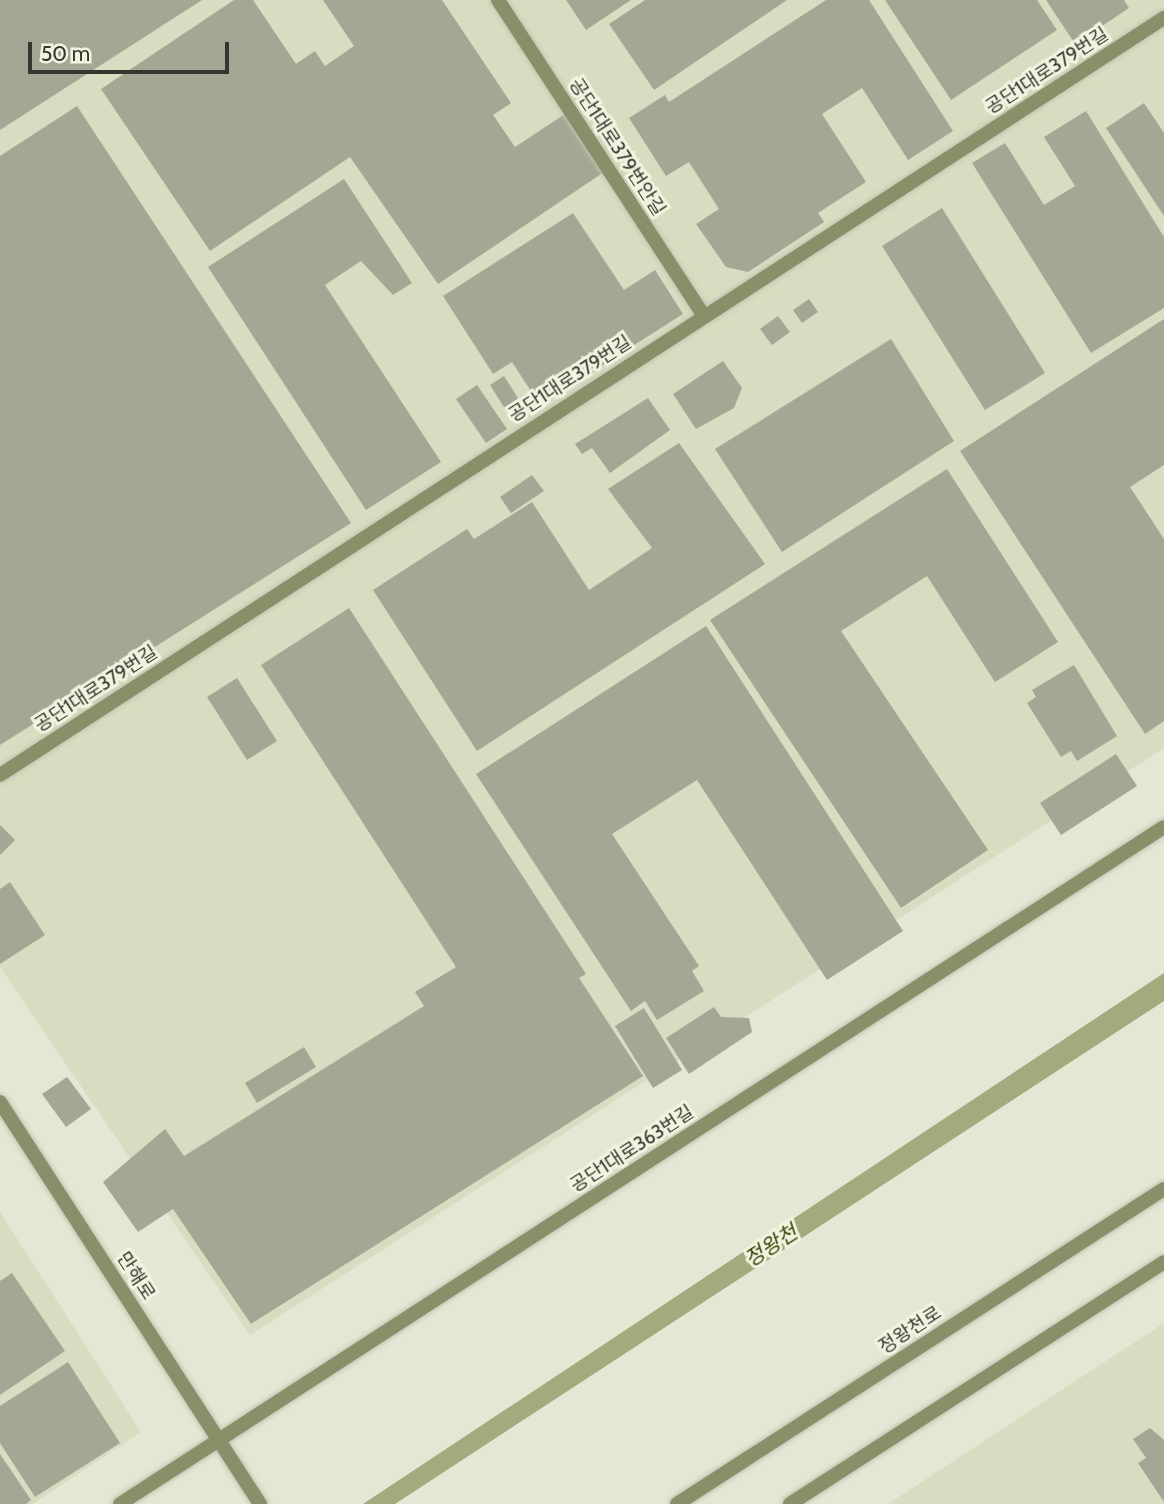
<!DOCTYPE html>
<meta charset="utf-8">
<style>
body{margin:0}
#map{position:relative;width:1164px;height:1504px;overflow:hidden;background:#e4e7d3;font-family:Cabin,"Noto Sans KR",sans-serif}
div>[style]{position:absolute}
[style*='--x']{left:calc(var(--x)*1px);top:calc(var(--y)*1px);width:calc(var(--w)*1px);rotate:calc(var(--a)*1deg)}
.built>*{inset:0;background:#d8ddc1}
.water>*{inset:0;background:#a3aa7d}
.building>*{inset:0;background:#a4a794}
.roads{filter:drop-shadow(0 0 2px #c1c4b2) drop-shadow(0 0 2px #c1c4b2)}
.minor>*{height:14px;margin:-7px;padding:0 7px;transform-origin:7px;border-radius:7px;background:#898f68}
.tertiary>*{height:14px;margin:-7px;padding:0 7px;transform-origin:7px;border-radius:7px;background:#898f68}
span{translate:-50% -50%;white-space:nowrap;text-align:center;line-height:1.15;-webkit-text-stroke:6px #f1f5e0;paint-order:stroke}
.street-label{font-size:19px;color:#35372f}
.water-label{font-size:21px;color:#3c410b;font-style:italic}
.scale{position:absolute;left:28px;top:42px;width:201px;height:32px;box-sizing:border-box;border:4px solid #35372f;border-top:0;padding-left:9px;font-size:21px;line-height:24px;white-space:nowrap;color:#35372f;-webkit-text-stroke:5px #f1f5e0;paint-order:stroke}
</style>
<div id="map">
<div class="built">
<div style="clip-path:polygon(0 0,1164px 0,1164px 748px,250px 1335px,0 967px)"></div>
<div style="clip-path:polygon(0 1212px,141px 1432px,33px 1504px,0 1504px)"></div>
<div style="clip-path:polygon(1164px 1323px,1164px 1504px,888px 1504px)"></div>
</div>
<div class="water">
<div style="clip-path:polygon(1164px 973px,1164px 1001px,395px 1504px,363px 1504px)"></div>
</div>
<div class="building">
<div style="clip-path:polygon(0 0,202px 0,0 130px)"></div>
<div style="clip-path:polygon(234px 0,253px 0,296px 64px,315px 51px,325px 66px,354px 46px,323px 0,442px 0,511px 103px,493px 115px,515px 147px,565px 114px,604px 172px,438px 284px,350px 157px,210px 251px,101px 89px)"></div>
<div style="clip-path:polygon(566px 0,631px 0,586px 30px)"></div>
<div style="clip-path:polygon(645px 0,787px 0,654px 90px,609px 24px)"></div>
<div style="clip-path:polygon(826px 0,869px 0,953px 131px,908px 160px,862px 88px,822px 114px,866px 182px,818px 213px,824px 222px,748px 272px,726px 267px,696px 224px,719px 209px,689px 162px,666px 176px,629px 118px,665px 95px,669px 102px)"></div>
<div style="clip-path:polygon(885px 0,1037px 0,1057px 30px,951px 100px)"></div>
<div style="clip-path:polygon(1046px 0,1124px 0,1129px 8px,1075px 44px)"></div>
<div style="clip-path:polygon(1144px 103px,1164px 133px,1164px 216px,1106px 128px)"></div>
<div style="clip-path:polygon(77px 106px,351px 523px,0 745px,0 156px)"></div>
<div style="clip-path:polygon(1086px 111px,1164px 237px,1164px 308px,1091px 353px,972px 163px,1005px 143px,1044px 205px,1075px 186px,1044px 137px)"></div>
<div style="clip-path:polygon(344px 179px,412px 283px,393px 295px,361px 261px,325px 285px,441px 462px,366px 510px,208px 267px)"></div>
<div style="clip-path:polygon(942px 208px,1045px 373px,985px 410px,882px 246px)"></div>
<div style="clip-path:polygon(573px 213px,624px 290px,655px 270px,683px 314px,540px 405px,512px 362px,493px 374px,443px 296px)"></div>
<div style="clip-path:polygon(809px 299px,818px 312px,802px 323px,793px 310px)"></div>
<div style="clip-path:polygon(778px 316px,790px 332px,772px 345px,760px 329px)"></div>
<div style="clip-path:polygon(1164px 319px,1164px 465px,1130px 487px,1164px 539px,1164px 721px,1145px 734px,960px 451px)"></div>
<div style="clip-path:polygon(891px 339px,954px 441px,782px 552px,715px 449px)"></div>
<div style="clip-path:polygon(723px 361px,742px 388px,734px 408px,696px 429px,673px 394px)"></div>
<div style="clip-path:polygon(504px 376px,521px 403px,507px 412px,490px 385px)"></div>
<div style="clip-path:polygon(477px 385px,507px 429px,486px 443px,456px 399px)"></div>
<div style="clip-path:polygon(648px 398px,670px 430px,610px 473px,592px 448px,582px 454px,575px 444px)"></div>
<div style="clip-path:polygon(679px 443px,765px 564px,477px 751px,373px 590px,467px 529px,474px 539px,532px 502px,589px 590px,652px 548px,608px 489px)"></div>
<div style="clip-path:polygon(947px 469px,1058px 642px,995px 682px,927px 576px,841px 631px,988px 850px,901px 908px,710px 620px)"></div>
<div style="clip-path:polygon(532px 475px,544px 491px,511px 513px,500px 497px)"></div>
<div style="clip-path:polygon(349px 608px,586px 974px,579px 978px,643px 1076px,251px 1324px,173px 1209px,138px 1232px,103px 1182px,165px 1129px,184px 1156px,424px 1006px,415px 992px,456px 967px,261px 665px)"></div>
<div style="clip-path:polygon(706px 626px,903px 931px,827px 980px,697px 780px,612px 834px,699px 966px,692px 971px,704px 991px,657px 1020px,645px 1001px,631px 1011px,476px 774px)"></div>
<div style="clip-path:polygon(1074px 665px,1117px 736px,1077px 761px,1071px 751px,1061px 757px,1027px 703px,1036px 697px,1032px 690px)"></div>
<div style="clip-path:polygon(237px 678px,277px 741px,247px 760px,207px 697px)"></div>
<div style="clip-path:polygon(1116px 754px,1137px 786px,1061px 835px,1040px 803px)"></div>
<div style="clip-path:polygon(0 825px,15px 840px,0 855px)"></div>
<div style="clip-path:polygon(10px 882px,45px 935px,0 964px,0 889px)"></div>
<div style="clip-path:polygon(714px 1007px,721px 1017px,749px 1018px,752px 1032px,689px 1074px,666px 1038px)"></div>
<div style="clip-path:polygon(644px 1008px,682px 1070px,653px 1088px,615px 1026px)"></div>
<div style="clip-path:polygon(304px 1047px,316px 1067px,257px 1103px,245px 1083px)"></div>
<div style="clip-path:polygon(67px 1077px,91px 1109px,66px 1127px,42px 1094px)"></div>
<div style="clip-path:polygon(12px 1273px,65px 1351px,0 1395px,0 1281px)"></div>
<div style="clip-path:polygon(68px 1362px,120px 1443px,35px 1497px,0 1443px,0 1406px)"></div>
<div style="clip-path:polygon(1150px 1428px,1164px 1440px,1164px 1502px,1138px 1463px,1146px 1458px,1133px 1439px)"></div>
<div style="clip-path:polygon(0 1454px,31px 1500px,26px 1504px,0 1504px)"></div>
</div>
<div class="roads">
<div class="minor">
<div style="--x:498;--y:0;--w:375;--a:56.9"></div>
<div style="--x:0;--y:775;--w:1389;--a:-33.04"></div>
</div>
<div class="tertiary">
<div style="--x:0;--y:1102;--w:479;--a:57.1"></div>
<div style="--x:120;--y:1504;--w:1244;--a:-32.96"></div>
<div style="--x:677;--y:1504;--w:580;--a:-32.9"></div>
<div style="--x:790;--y:1504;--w:445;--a:-32.9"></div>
</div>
</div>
<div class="street-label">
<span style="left:1047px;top:71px;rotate:-33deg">공단1대로379번길</span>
<span style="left:617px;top:147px;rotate:57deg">공단1대로379번안길</span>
<span style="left:570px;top:379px;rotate:-33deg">공단1대로379번길</span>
<span style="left:96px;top:689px;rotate:-33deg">공단1대로379번길</span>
<span style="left:632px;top:1149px;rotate:-33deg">공단1대로363번길</span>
<span style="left:136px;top:1276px;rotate:57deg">만해로</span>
<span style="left:910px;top:1330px;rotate:-33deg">정왕천로</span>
</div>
<div class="water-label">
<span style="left:771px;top:1246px;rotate:-33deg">정왕천</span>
</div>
<div class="scale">50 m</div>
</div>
